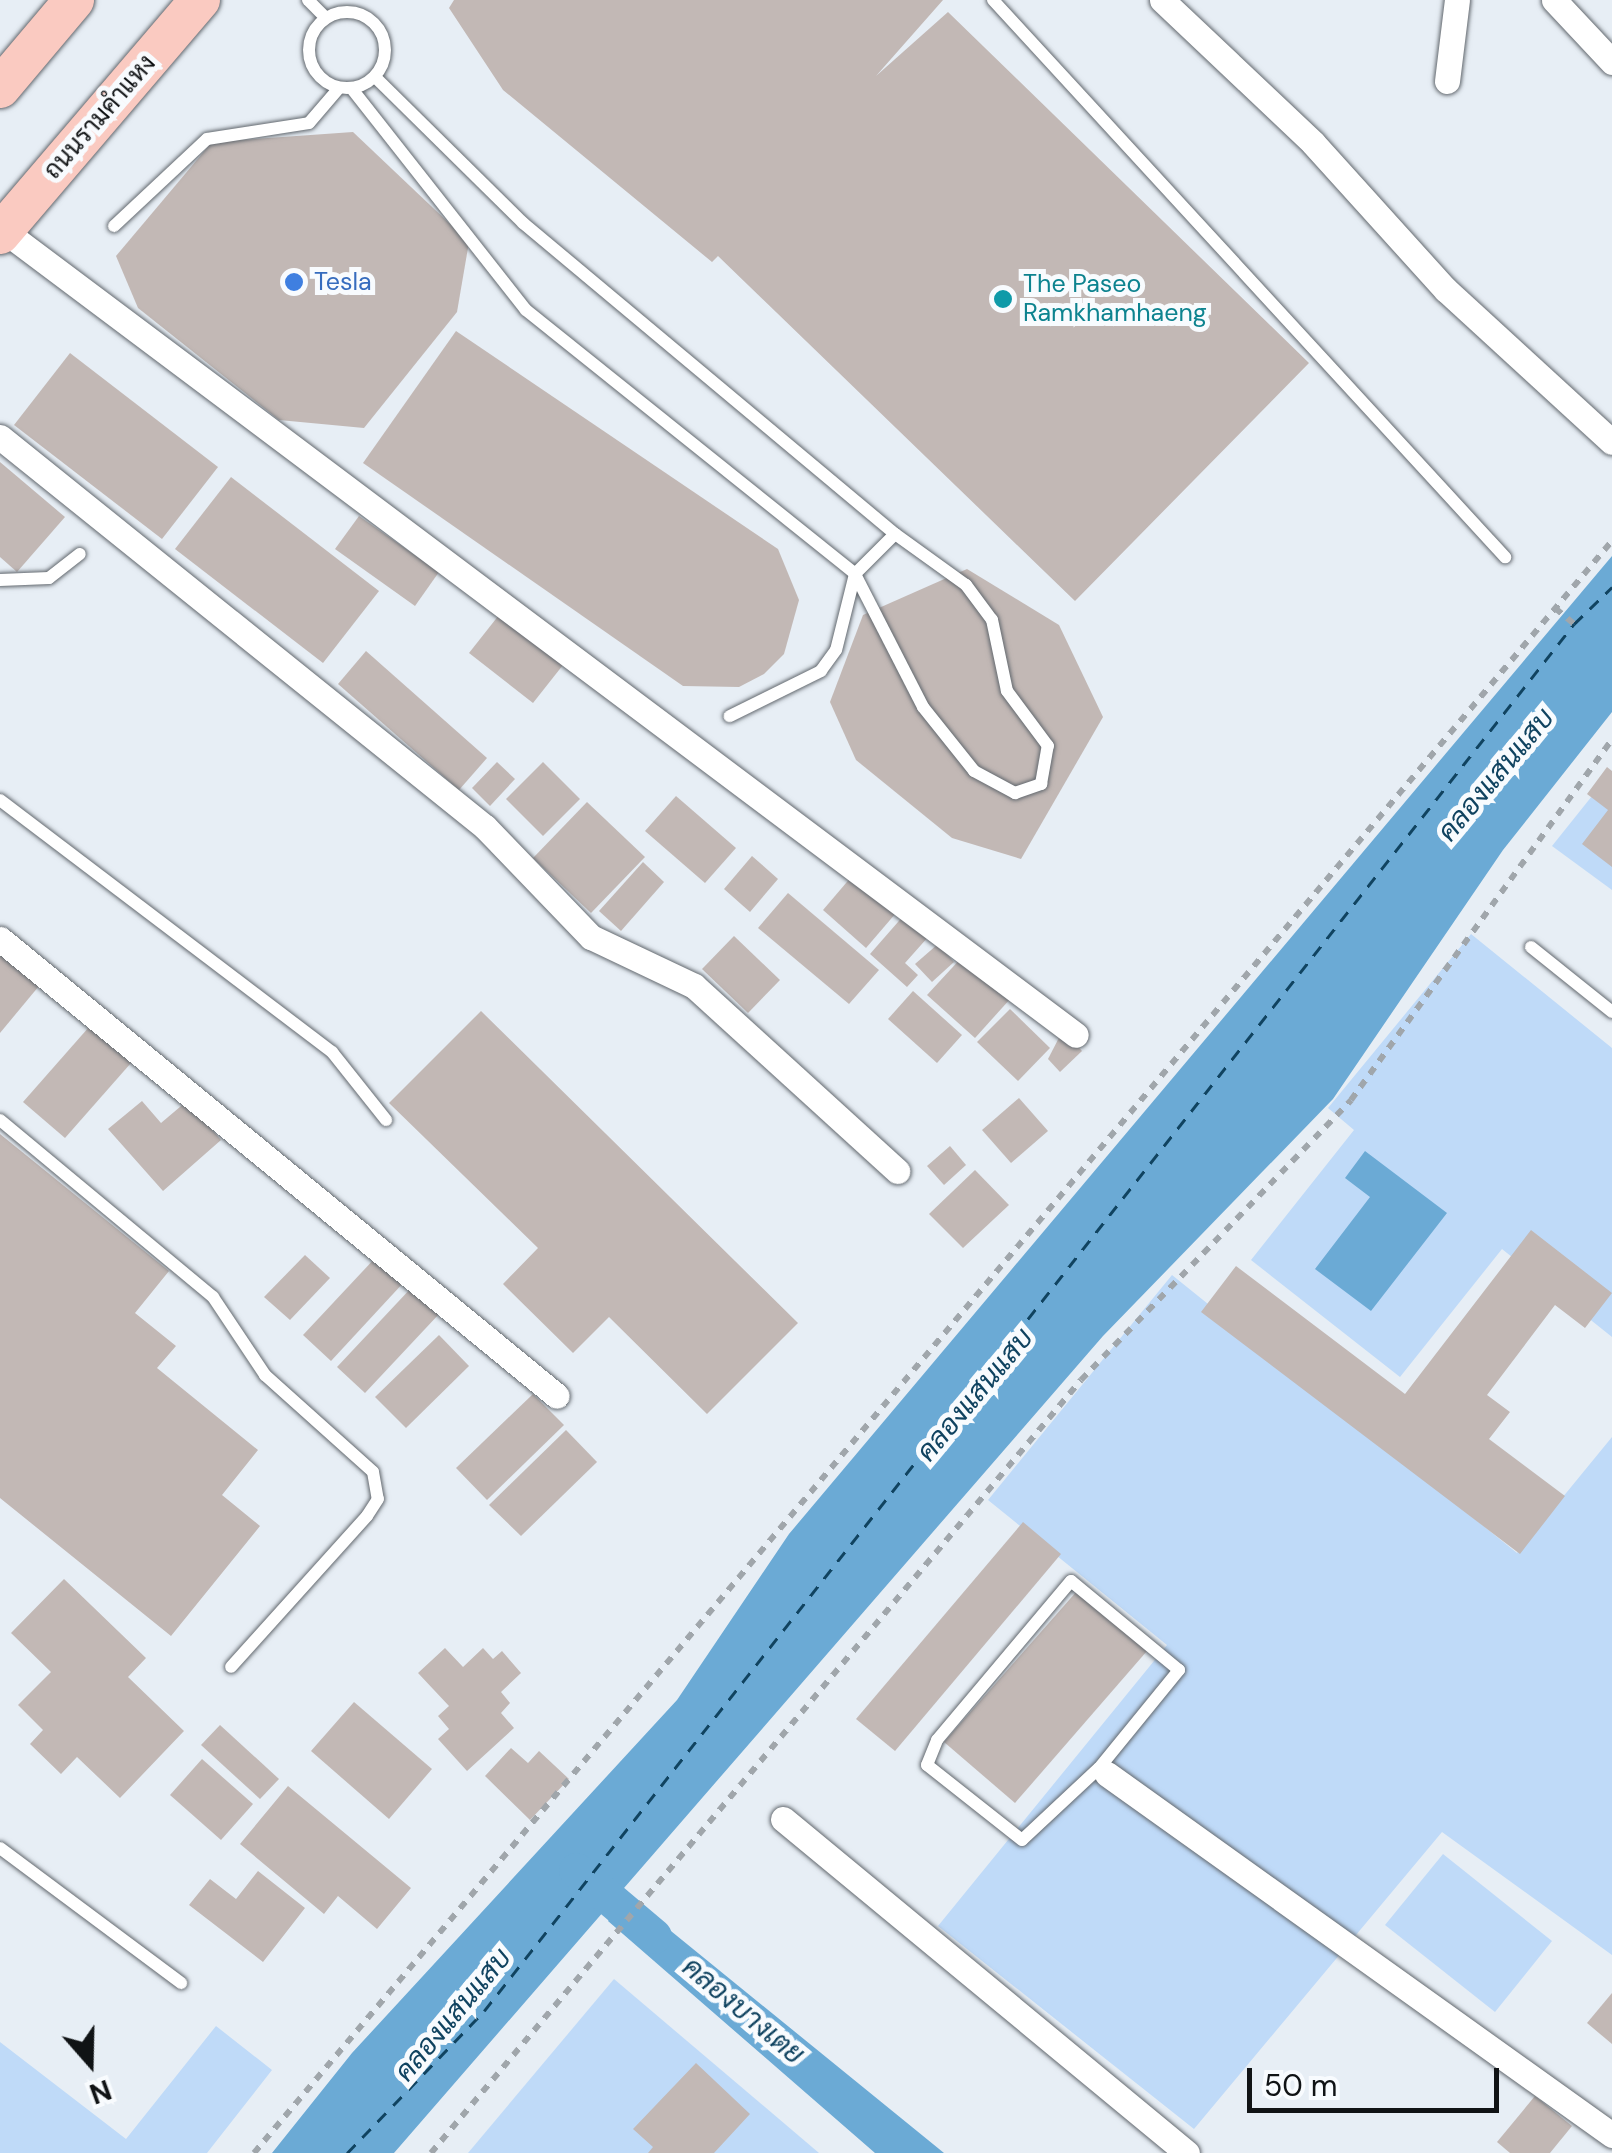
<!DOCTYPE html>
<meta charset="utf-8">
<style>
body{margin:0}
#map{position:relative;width:1612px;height:2153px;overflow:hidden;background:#e7eef5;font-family:"DM Sans",Sarabun,sans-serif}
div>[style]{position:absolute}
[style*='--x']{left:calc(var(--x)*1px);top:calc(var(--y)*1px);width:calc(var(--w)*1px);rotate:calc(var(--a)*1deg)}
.green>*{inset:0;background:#bfdaf8}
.water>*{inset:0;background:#6baad5}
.canal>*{height:35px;margin:-17.5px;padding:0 17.5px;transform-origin:17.5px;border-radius:17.5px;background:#6baad5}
.ferry>*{height:2.5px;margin-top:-1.25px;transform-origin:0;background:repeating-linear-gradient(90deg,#104360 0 12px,transparent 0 22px)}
.building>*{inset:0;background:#c2b8b5}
.path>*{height:6px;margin-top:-3px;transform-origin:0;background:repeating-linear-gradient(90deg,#a0a6ab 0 8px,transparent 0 16px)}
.roads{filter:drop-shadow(0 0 2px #62686e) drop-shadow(0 0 2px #62686e)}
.service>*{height:12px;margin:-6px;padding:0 6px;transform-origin:6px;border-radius:6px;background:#fff}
.service>.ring{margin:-6px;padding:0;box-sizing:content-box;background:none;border:12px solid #fff;border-radius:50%}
.minor>*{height:25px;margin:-12.5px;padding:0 12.5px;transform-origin:12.5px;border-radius:12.5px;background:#fff}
.primary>*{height:40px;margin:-20px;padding:0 20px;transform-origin:20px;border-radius:20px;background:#facac1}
.dots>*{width:28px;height:28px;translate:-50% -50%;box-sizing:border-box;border:5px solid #f8fbfe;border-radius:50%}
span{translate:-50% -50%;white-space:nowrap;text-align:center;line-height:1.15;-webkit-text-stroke:10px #f8fbfe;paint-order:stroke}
.street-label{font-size:25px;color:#101315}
.shop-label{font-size:25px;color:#366cbe}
.left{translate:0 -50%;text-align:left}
.culture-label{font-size:25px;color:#0d838f}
.water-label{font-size:28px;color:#104360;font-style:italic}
.north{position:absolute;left:40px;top:2013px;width:100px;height:100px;-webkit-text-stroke:8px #f8fbfe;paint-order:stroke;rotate:160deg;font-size:28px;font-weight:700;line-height:40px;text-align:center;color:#101315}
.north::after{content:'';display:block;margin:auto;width:35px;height:45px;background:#101315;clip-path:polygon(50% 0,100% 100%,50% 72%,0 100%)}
.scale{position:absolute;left:1247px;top:2068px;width:252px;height:45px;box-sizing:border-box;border:5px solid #101315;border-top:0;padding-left:12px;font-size:30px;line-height:35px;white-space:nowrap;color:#101315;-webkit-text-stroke:8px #f8fbfe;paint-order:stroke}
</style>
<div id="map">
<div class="green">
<div style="clip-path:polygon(1612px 771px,1612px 890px,1552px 846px)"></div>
<div style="clip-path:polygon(1471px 934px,1612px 1048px,1612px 1337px,1502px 1249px,1400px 1377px,1251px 1260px,1354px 1130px,1328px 1108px)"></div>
<div style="clip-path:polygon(1172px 1275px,1517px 1553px,1612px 1437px,1612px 1955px,1442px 1832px,1194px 2129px,938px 1926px,1167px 1645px,988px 1500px)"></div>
<div style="clip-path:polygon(1443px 1854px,1552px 1941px,1495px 2012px,1385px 1925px)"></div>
<div style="clip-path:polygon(614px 1979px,819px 2153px,468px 2153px)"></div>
<div style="clip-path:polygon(216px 2026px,272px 2070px,207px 2153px,0 2153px,0 2042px,126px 2139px)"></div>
</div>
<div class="water">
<div style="clip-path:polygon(1612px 556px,1612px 712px,1503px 850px,1333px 1099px,1103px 1336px,394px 2153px,272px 2153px,352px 2053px,677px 1700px,789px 1534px)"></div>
<div style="clip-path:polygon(1365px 1151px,1447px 1213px,1371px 1311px,1315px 1269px,1370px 1197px,1345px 1178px)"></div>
<div style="clip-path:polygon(629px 1896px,639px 1905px,944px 2153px,875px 2153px,608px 1921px)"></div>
</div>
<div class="canal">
<div style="--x:576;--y:1870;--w:102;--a:40.2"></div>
</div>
<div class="ferry">
<div style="--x:347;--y:2153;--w:197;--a:-46"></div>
<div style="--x:484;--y:2011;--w:1764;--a:-51.84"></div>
<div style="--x:1574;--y:624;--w:53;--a:-44.2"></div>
</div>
<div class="building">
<div style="clip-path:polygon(454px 0,943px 0,876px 76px,948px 12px,1309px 363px,1075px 601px,718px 256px,712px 262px,503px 90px,449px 8px)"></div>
<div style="clip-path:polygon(353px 132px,469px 242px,457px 312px,364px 428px,279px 420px,138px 308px,116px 256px,212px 142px)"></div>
<div style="clip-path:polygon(456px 331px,778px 549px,799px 600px,784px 654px,764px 674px,739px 687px,683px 686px,363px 463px)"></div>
<div style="clip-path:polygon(70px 353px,218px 467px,162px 539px,14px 425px)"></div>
<div style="clip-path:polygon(0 462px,65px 517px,17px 572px,0 557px)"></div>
<div style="clip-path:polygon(231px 477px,379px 591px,323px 663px,175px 549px)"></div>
<div style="clip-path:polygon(359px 516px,439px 572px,415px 606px,335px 549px)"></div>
<div style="clip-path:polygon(967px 569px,1059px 625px,1103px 717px,1021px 859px,952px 838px,856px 760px,830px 702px,863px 615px)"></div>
<div style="clip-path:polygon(499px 615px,563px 665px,533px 703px,469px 653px)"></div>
<div style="clip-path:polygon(366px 651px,487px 758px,459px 790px,338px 684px)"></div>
<div style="clip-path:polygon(497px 762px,515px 779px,490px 806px,472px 788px)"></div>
<div style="clip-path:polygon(543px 762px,580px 799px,543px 836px,506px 799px)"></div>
<div style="clip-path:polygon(1607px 767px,1612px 771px,1612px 867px,1582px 844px,1608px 810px,1587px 794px)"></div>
<div style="clip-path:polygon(676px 796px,736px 848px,705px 883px,645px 831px)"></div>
<div style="clip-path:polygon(587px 802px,645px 857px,591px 913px,533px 858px)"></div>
<div style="clip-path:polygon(752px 856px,778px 879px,750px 912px,724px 889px)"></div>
<div style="clip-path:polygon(643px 862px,664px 882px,621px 931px,599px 911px)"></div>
<div style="clip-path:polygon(852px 876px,896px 913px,866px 948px,823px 910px)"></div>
<div style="clip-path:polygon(788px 893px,879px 970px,849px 1004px,758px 928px)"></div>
<div style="clip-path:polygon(905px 914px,929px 936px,905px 963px,918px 975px,907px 987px,870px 954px)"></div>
<div style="clip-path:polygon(734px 936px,780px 980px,748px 1013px,702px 969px)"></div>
<div style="clip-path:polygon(938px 944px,954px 962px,932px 982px,915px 964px)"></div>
<div style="clip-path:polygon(0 953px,39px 986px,0 1033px)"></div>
<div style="clip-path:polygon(963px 956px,1011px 998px,975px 1038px,927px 995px)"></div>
<div style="clip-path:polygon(913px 991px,962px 1035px,937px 1063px,888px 1019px)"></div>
<div style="clip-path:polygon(1010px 1009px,1050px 1048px,1018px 1081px,977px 1042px)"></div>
<div style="clip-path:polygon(481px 1011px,798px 1323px,707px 1414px,609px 1317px,573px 1353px,503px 1284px,538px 1248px,389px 1103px)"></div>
<div style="clip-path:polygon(89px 1027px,131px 1063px,65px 1138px,23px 1102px)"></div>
<div style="clip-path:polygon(1063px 1030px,1082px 1051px,1060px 1072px,1048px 1059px)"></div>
<div style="clip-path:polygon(1019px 1098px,1048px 1131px,1011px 1163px,982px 1130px)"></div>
<div style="clip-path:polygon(142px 1101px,161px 1123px,187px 1101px,221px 1140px,163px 1191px,108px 1129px)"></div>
<div style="clip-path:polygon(0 1134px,169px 1271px,135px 1313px,176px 1346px,157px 1368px,258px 1450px,222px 1495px,260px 1526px,171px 1636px,0 1498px)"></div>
<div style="clip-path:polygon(950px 1146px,966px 1165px,944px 1185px,927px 1166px)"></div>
<div style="clip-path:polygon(975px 1170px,1009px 1205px,963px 1248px,929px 1214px)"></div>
<div style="clip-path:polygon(1531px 1230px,1612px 1293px,1585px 1328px,1555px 1305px,1487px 1395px,1510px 1412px,1489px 1439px,1565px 1496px,1520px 1554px,1201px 1312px,1236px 1266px,1405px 1394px)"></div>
<div style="clip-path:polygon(305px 1255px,330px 1278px,290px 1320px,264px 1297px)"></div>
<div style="clip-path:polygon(377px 1256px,405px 1281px,331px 1361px,303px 1335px)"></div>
<div style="clip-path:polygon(412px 1287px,440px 1313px,365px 1393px,337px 1367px)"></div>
<div style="clip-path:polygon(439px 1335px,469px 1366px,406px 1428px,375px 1397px)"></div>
<div style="clip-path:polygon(533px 1394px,564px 1425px,487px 1500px,456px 1468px)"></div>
<div style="clip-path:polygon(566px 1430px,597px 1462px,521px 1536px,489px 1505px)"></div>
<div style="clip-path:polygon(1023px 1522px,1061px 1554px,895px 1751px,856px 1719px)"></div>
<div style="clip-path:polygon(64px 1579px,146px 1658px,128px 1677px,184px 1731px,120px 1798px,77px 1757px,61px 1774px,30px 1744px,43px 1730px,18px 1705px,51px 1672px,11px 1633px)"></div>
<div style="clip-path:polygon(1077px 1591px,1147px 1651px,1015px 1803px,944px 1742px)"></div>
<div style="clip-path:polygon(445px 1648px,463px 1667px,483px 1648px,493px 1659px,502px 1651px,521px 1673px,501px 1692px,510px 1703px,501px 1713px,514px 1728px,467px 1771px,438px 1739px,449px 1729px,438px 1716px,449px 1706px,418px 1673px)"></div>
<div style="clip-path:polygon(354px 1702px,432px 1769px,389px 1819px,311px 1751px)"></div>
<div style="clip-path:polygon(220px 1725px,279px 1779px,260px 1799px,201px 1745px)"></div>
<div style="clip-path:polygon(511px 1748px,528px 1763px,539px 1751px,569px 1779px,530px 1820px,485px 1776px)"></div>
<div style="clip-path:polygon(202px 1759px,253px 1804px,221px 1840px,170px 1795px)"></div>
<div style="clip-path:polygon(288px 1786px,411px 1888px,377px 1929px,338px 1896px,324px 1914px,240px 1844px)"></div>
<div style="clip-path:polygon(258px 1871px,305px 1908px,263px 1962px,189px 1905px,210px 1879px,236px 1899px)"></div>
<div style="clip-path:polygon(1612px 1993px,1612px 2044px,1587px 2023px)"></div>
<div style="clip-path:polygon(696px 2063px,750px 2114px,714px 2153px,648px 2153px,653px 2147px,633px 2129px)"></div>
<div style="clip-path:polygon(1535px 2096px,1572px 2126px,1550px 2153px,1510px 2153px,1497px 2142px)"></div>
</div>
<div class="path">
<div style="--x:1555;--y:608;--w:25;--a:40"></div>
<div style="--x:254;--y:2153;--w:2108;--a:-49.89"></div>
<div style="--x:431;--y:2153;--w:1010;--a:-49.94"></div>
<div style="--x:1081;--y:1380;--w:389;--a:-46"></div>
<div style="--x:1351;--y:1100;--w:445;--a:-54.1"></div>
</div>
<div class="roads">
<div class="service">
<div style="--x:308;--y:0;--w:25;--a:45"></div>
<div style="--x:993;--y:0;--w:757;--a:47.41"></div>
<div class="ring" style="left:309px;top:12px;width:64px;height:64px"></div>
<div style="--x:375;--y:77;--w:208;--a:44.6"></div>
<div style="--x:523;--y:223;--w:485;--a:39.9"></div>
<div style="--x:895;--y:534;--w:57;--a:135"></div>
<div style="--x:855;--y:574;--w:78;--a:104"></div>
<div style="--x:836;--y:650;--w:26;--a:126"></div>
<div style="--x:821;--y:671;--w:102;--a:153.7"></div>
<div style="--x:352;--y:89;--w:281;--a:51.8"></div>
<div style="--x:526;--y:310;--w:422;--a:38.7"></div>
<div style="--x:855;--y:574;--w:149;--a:62.9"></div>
<div style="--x:923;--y:707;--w:82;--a:51.4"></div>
<div style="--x:974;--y:771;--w:47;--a:28.2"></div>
<div style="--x:1015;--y:793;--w:28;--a:-19"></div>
<div style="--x:1041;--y:784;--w:39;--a:-80"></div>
<div style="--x:1048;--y:746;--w:69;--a:-126.7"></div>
<div style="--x:1007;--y:691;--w:73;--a:-101.9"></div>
<div style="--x:992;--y:620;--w:44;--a:-126.6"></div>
<div style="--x:966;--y:585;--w:87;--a:-144.3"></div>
<div style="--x:114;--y:226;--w:127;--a:-43.1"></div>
<div style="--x:207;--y:139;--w:103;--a:-8.9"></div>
<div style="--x:309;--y:123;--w:46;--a:-49.4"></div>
<div style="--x:0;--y:580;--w:49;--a:-2.3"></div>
<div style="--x:49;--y:578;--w:39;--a:-38"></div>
<div style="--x:0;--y:800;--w:417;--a:37.2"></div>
<div style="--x:332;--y:1052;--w:87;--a:51.5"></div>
<div style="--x:1531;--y:947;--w:104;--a:38.7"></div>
<div style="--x:0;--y:1120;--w:277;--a:39.7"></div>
<div style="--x:213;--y:1297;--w:94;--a:56.3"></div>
<div style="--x:265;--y:1375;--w:145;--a:41.9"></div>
<div style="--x:373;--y:1472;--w:27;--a:80"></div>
<div style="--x:378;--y:1499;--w:20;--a:123"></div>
<div style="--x:367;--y:1516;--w:203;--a:132"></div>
<div style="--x:1071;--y:1581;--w:140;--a:39.5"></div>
<div style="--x:1179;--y:1670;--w:127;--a:129.2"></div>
<div style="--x:1099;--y:1768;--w:105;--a:136.9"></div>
<div style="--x:1022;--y:1840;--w:121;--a:-141.7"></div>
<div style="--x:927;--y:1765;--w:27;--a:-68"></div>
<div style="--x:937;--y:1740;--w:208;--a:-49.9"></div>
<div style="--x:0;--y:1848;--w:226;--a:36.7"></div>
</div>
<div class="minor">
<div style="--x:1162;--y:0;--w:208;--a:43.4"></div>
<div style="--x:1313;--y:143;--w:198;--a:47.9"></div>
<div style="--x:1446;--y:290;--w:225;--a:42.5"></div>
<div style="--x:1554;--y:0;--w:85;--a:46.9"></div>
<div style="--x:1447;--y:81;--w:82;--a:-83"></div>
<div style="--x:3;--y:230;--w:1341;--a:36.88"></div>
<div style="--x:0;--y:437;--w:622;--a:38.8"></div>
<div style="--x:485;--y:827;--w:153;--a:46.1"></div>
<div style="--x:591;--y:937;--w:114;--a:25.4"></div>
<div style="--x:694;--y:986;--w:275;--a:42.3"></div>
<div style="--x:0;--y:939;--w:720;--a:39.37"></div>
<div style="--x:1107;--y:1774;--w:621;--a:35.56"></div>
<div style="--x:783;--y:1819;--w:524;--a:39.58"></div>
</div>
<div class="primary">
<div style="--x:0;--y:88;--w:115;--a:-49.9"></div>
<div style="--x:0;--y:234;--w:308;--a:-49.5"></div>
</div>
</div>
<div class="dots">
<div style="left:294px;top:282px;background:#3f7fe0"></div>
<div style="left:1003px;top:299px;background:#0f9aa8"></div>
</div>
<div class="street-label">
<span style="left:100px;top:117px;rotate:-49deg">ถนนรามคำแหง</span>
</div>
<div class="shop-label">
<span class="left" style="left:314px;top:282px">Tesla</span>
</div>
<div class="culture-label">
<span class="left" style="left:1023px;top:299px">The Paseo<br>Ramkhamhaeng</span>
</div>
<div class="water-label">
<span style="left:1496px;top:775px;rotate:-50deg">คลองแสนแสบ</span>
<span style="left:975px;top:1395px;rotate:-50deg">คลองแสนแสบ</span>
<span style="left:743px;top:2011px;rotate:40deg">คลองบางเตย</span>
<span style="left:453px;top:2015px;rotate:-50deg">คลองแสนแสบ</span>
</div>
<div class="north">N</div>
<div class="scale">50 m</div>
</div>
